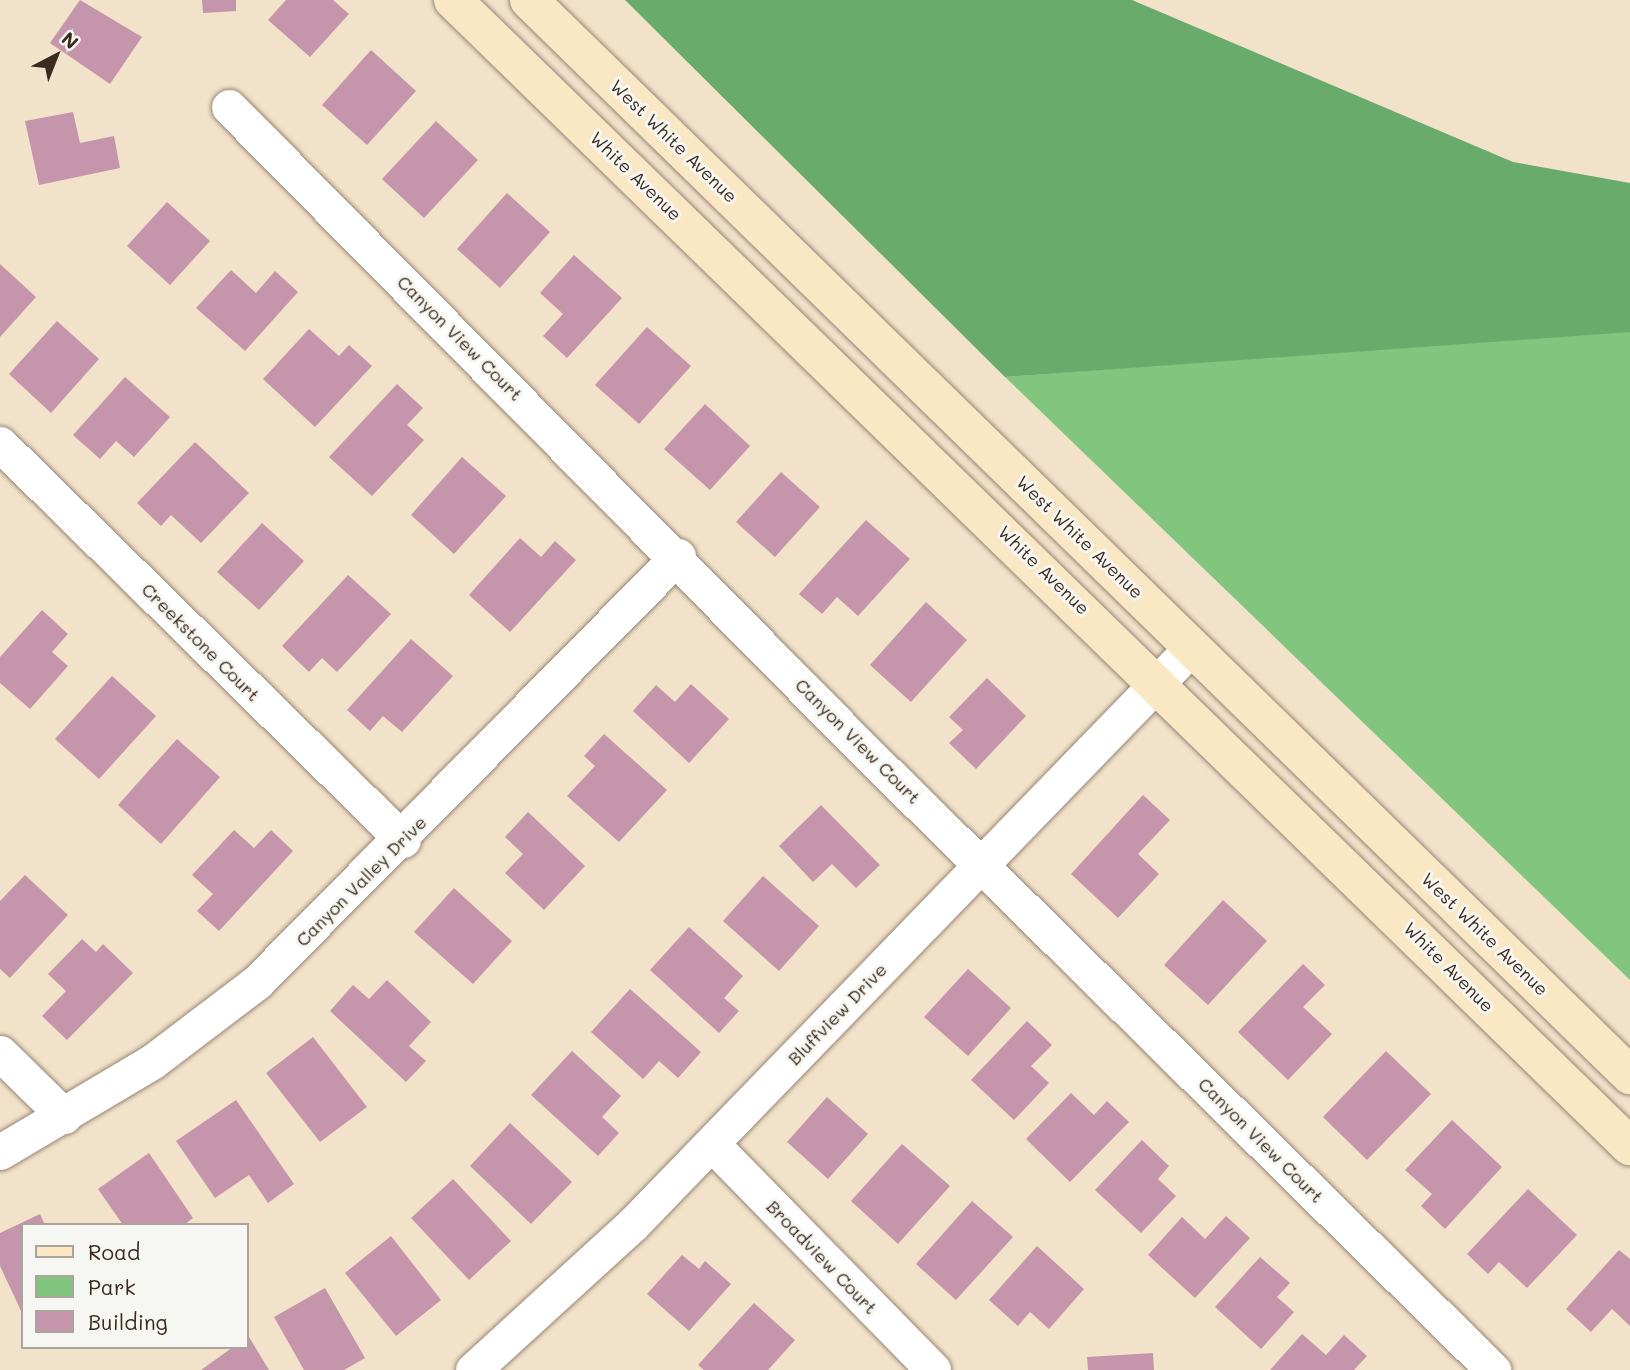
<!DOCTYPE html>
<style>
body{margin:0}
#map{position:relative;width:1630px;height:1370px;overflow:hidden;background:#f3e2ca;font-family:Mali,sans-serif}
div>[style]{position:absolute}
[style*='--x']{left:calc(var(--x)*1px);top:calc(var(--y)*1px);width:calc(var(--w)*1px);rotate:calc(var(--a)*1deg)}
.green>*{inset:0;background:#82c57e}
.forest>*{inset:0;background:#69aa6d}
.building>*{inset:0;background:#c495ab}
.roads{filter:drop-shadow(0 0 2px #978674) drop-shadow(0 0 2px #978674)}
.street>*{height:35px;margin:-17.5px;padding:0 17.5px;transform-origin:17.5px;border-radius:17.5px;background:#fff}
.secondary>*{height:38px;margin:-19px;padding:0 19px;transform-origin:19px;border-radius:19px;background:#fae7c3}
span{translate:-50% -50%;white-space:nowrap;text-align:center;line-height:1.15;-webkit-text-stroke:6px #f6f6f2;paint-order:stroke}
.street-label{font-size:18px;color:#3b2a1e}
.legend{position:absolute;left:21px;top:1223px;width:228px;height:126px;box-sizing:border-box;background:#f6f6f2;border:2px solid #aba49d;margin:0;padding:9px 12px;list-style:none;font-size:21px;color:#3b2a1e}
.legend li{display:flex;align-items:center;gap:14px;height:35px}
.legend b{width:35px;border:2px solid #aba49d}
.north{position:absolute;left:21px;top:21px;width:70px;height:70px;-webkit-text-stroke:5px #f6f6f2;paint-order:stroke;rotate:42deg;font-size:19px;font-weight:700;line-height:28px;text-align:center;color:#3b2a1e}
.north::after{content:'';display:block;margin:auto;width:24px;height:32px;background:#3b2a1e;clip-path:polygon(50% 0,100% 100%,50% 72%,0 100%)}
</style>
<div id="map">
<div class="green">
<div style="clip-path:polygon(1616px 330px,1630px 332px,1630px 980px,1005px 377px)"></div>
</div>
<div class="forest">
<div style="clip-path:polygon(625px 0,1132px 0,1513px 162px,1630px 183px,1630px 332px,1005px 377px)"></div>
</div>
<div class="building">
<div style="clip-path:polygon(80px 0,142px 37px,110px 84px,50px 43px)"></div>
<div style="clip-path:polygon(202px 0,236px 0,236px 11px,203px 13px)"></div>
<div style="clip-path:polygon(286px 0,333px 0,349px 14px,310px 57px,268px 20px)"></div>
<div style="clip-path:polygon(371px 50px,416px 91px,367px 145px,322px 105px)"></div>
<div style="clip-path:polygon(73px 112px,80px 143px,114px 136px,120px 168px,39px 185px,25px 121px)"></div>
<div style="clip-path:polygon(436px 121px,478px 160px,424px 218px,382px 179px)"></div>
<div style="clip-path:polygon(507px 193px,550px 232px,500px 288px,457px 249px)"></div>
<div style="clip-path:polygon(167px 202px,210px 241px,170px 285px,127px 246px)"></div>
<div style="clip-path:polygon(574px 255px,622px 298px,567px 358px,543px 336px,563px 314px,540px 293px)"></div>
<div style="clip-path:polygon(0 264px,36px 297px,0 337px)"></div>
<div style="clip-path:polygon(231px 270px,256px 293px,275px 271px,298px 292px,245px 351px,196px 308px)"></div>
<div style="clip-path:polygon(57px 321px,99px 359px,51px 413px,9px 374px)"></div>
<div style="clip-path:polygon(647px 327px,691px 366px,639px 424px,595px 385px)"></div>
<div style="clip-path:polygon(309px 329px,339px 356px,349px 345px,372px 366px,315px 427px,263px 379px)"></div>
<div style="clip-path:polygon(125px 377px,170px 417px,134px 457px,116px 441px,100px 459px,73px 435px)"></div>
<div style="clip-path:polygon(397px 384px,423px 408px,407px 425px,424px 440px,372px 496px,329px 457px)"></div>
<div style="clip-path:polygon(705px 404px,750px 446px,710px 490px,664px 449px)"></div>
<div style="clip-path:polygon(195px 442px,249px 493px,201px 543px,171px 515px,161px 526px,137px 503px)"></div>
<div style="clip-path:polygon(462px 457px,506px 496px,454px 554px,411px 515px)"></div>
<div style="clip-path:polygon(781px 472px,820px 507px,775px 557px,736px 522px)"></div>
<div style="clip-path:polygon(866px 520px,910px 559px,858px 616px,837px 597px,822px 614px,799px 594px)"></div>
<div style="clip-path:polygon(262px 523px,304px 561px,259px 610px,217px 572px)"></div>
<div style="clip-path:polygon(520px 538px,541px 557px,555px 541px,576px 560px,510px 632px,469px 595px)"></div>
<div style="clip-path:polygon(348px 575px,391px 614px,337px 672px,322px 658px,309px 672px,282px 646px)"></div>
<div style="clip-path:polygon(926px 602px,967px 640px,911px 702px,870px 665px)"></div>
<div style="clip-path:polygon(42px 610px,68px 634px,52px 652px,68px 666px,30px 709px,0 683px,0 657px)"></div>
<div style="clip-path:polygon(411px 639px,453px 676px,402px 732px,383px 716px,370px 731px,347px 710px)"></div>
<div style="clip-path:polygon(112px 676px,156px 716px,99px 779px,55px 739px)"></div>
<div style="clip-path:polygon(987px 678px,1026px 716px,976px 769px,949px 743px,963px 730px,949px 717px)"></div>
<div style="clip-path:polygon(691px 684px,729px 719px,689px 763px,633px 711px,656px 685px,675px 702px)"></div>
<div style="clip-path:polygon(604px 734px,667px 790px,619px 842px,567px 796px,595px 766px,584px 756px)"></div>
<div style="clip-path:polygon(177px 739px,220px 777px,161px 844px,118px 805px)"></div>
<div style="clip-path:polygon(1143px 795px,1170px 820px,1138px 854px,1159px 874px,1118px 918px,1071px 874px)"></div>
<div style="clip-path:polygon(821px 805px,880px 865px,856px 888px,832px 864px,813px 882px,779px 846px)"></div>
<div style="clip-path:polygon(528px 812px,585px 866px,544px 910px,505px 873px,523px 854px,505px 837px)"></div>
<div style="clip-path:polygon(234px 830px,254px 848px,271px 830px,293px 851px,219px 931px,197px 911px,213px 894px,192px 875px)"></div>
<div style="clip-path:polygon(25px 875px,68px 915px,10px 978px,0 969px,0 901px)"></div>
<div style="clip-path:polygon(763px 876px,819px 926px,779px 971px,723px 921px)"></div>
<div style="clip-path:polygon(454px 888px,512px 941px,473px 984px,414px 932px)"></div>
<div style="clip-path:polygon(1223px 900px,1267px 941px,1208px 1005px,1164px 965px)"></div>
<div style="clip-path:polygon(689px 927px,743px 976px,724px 998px,739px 1011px,719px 1033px,650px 970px)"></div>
<div style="clip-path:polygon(82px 939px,96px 952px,103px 944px,133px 973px,67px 1040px,42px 1016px,66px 991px,48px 974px)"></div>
<div style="clip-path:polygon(1303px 964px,1325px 985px,1303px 1007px,1332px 1034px,1288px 1080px,1238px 1032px)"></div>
<div style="clip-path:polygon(968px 969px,1011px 1008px,968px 1056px,924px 1017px)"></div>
<div style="clip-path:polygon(387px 980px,431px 1022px,409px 1046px,426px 1061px,406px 1082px,330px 1011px,353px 985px,369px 999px)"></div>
<div style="clip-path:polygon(630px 989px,701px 1052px,678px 1078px,659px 1061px,643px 1079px,591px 1032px)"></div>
<div style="clip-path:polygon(1027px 1021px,1052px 1045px,1031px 1066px,1049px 1083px,1014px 1120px,971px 1080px)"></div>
<div style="clip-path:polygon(313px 1037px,367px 1107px,320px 1142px,266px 1073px)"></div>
<div style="clip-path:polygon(572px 1051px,621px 1096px,602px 1117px,619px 1133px,598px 1156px,531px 1095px)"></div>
<div style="clip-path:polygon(1386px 1051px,1431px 1094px,1367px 1160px,1323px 1117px)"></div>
<div style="clip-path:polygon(1071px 1093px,1094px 1115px,1107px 1101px,1129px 1122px,1070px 1182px,1026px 1139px)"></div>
<div style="clip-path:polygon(827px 1097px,868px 1134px,828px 1179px,787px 1142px)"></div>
<div style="clip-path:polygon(236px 1100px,294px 1184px,268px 1203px,249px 1175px,215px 1198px,176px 1141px)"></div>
<div style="clip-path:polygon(1452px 1120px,1502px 1167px,1445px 1229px,1421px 1206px,1432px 1194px,1405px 1170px)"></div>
<div style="clip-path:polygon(510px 1123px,572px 1182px,531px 1224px,470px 1166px)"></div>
<div style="clip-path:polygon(1142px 1140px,1169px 1166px,1158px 1179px,1176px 1196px,1141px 1233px,1095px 1190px)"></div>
<div style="clip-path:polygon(902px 1144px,950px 1186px,898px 1244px,851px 1201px)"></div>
<div style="clip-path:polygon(149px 1153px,193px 1218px,184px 1225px,123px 1225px,98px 1189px)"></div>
<div style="clip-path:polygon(453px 1179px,511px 1241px,469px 1280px,411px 1218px)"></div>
<div style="clip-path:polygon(1528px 1189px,1577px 1235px,1527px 1288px,1499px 1262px,1488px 1274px,1467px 1254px)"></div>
<div style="clip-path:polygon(972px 1201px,1013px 1237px,956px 1300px,916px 1264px)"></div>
<div style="clip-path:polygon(40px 1214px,45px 1225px,23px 1225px,23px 1315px,0 1266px,0 1233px)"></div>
<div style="clip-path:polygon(1226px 1216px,1250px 1238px,1195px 1298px,1148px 1255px,1182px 1217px,1205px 1239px)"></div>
<div style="clip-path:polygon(391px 1236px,441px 1300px,396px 1336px,345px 1273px)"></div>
<div style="clip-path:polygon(1037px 1246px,1084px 1289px,1049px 1329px,1030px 1312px,1018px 1326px,989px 1300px)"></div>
<div style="clip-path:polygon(1619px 1250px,1630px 1259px,1630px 1326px,1612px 1309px,1591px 1332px,1566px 1309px)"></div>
<div style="clip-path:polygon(682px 1255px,699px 1269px,705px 1261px,731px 1284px,689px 1331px,647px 1294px)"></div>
<div style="clip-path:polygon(1260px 1257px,1290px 1283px,1277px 1297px,1294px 1312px,1261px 1349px,1215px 1307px)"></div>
<div style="clip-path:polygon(325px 1288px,365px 1358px,344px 1370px,304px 1370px,274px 1317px)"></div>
<div style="clip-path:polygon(754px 1303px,795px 1340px,768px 1370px,704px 1370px,698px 1365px)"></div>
<div style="clip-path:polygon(1302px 1334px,1326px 1355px,1344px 1335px,1367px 1356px,1354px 1370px,1270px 1370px)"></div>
<div style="clip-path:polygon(249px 1337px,269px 1370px,201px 1370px,233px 1347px,247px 1347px)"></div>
<div style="clip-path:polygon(1153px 1353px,1154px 1370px,1088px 1370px,1087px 1357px)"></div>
</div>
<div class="roads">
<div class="street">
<div style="--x:229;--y:107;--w:909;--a:45.36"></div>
<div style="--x:868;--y:754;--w:878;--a:44.58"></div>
<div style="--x:0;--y:444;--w:565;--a:44.5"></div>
<div style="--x:0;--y:1053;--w:90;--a:44.5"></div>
<div style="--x:712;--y:1144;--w:316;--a:45.6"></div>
<div style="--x:0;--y:1152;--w:178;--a:-30.7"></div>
<div style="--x:153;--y:1061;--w:131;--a:-37.2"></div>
<div style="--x:257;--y:982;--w:599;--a:-45.34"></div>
<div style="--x:473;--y:1370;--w:215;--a:-42.4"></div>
<div style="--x:632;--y:1225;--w:805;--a:-45.91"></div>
</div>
<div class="secondary">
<div style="--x:453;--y:0;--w:1643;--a:44.24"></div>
<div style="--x:529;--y:0;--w:1539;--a:44.32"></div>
</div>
</div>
<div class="street-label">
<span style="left:674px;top:141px;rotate:44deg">West White Avenue</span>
<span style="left:636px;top:176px;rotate:44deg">White Avenue</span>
<span style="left:460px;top:338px;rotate:45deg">Canyon View Court</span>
<span style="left:1080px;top:537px;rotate:44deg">West White Avenue</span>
<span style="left:1044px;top:570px;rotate:44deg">White Avenue</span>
<span style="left:201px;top:642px;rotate:45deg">Creekstone Court</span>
<span style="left:858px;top:741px;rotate:45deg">Canyon View Court</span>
<span style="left:361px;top:881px;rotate:-45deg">Canyon Valley Drive</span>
<span style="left:1485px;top:934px;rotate:44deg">West White Avenue</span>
<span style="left:1449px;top:967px;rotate:45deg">White Avenue</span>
<span style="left:837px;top:1014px;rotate:-46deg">Bluffview Drive</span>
<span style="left:1261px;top:1140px;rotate:45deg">Canyon View Court</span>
<span style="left:822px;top:1257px;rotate:46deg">Broadview Court</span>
</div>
<ul class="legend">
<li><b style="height:9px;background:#fae7c3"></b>Road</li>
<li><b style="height:19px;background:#82c57e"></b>Park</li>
<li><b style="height:19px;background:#c495ab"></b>Building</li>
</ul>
<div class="north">N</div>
</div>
